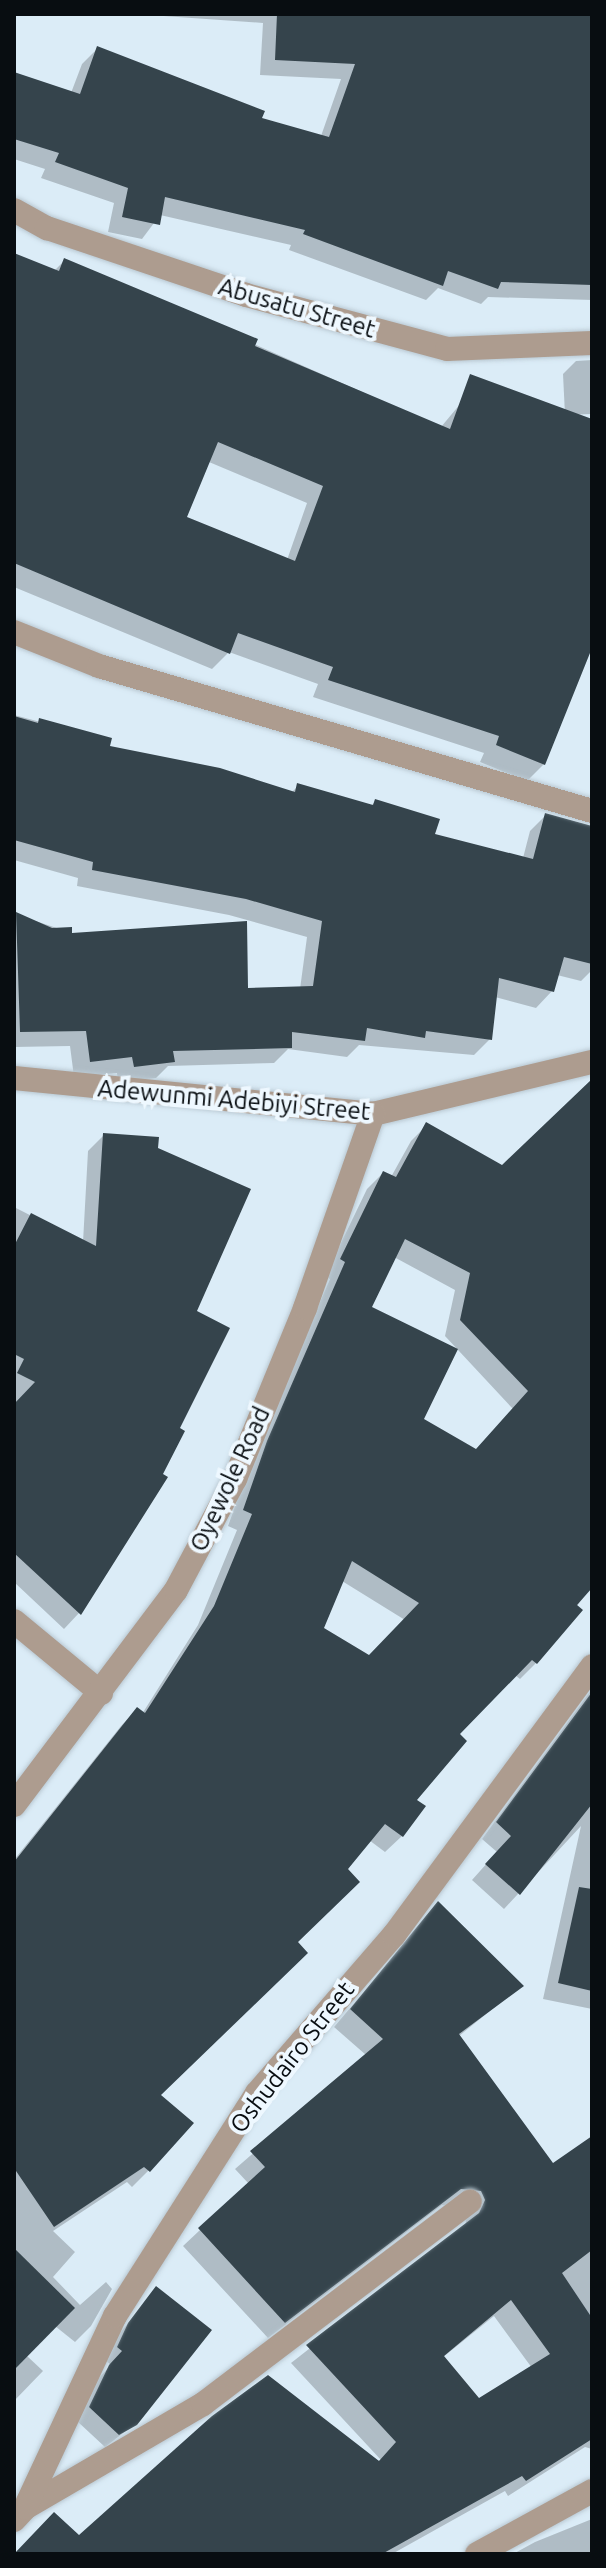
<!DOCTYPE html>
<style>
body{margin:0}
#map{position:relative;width:606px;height:2568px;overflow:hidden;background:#dbecf7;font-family:Ubuntu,sans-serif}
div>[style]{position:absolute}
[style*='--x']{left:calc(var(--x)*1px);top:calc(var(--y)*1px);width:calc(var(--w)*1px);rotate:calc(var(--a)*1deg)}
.shadow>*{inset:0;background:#0003}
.building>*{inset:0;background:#35444c}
.roads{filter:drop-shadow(0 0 2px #b9c8d2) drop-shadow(0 0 2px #b9c8d2)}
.street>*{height:24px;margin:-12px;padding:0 12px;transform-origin:12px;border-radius:12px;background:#ad9c8f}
span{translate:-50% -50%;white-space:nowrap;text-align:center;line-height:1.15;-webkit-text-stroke:8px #eef8ff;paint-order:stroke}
.street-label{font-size:24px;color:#080d11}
.frame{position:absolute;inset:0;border:16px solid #080d11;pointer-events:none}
</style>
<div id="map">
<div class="shadow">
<div style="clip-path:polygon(135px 14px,592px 14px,592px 300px,488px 297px,481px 304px,438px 288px,426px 300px,289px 250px,291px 245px,160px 215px,142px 239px,108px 232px,114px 203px,41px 178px,45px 169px,14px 159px,14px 74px,71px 93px,82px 64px,97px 49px,260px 119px,321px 136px,341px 79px,260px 75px,263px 23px)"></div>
<div style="clip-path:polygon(evenodd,14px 255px,54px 271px,65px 260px,441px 427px,461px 403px,592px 449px,592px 643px,544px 764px,527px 781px,480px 762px,484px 753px,313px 697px,318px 684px,229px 652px,212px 669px,14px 587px,14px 255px,209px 462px,307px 503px,287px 560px,184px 518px,209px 462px)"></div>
<div style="clip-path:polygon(592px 360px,592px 414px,565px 415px,563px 374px,576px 361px)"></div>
<div style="clip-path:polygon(14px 715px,109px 740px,107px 748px,291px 793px,298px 786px,371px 806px,375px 802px,433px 835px,523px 858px,530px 831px,546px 815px,592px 826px,592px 970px,581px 981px,557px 975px,552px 991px,536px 1008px,495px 997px,490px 1039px,474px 1055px,359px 1045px,347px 1057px,288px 1049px,274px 1063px,168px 1066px,156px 1078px,118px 1082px,117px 1073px,74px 1077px,70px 1046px,14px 1047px,14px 914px,246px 990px,300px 989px,307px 937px,229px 915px,77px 886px,78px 878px,14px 860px)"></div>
<div style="clip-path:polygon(evenodd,592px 1107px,592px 1585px,536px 1663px,520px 1679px,515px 1675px,457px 1734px,414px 1800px,402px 1836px,385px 1852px,369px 1840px,295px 1942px,159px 2095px,149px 2170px,132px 2187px,127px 2182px,53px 2231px,75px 2252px,53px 2277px,80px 2305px,106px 2282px,112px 2289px,91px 2326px,75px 2342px,55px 2326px,26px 2355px,43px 2371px,14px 2401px,14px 1860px,121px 1726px,137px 1709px,142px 1714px,198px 1625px,237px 1530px,228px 1526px,252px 1459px,330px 1279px,325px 1276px,367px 1189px,383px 1173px,391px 1177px,411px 1141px,427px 1125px,502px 1167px,592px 1107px,394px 1257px,455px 1290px,445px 1336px,513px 1409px,475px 1451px,421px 1420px,370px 1308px,394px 1257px,592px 1107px,342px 1581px,405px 1620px,369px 1657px,322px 1629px,342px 1581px)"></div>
<div style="clip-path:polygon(104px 1135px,156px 1149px,194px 1312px,177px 1429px,160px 1475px,165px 1477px,79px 1613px,64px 1629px,14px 1582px,14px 1207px,83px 1242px,88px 1151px)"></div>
<div style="clip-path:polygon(592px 1689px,592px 2027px,592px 2009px,543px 1999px,581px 1826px,504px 1909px,472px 1880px,497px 1852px,482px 1839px)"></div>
<div style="clip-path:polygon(evenodd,438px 1904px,521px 1986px,459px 2036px,552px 2166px,592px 2138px,592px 2449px,585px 2447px,508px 2496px,505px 2491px,392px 2554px,15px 2554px,381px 2460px,291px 2363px,466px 2226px,465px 2207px,442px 2205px,268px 2338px,183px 2246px,249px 2184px,235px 2169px,366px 2055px,334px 2027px,438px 1904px,494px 2316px,532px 2368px,479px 2401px,442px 2358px,494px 2316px)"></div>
<div style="clip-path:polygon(156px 2289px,135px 2424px,105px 2447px,77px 2421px,96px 2381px,111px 2365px,105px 2360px,115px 2339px)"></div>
<div style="clip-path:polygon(592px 2519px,592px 2554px,513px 2554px,535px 2542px)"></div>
</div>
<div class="building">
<div style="clip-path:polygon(277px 14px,592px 14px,592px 285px,501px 282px,498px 289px,448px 271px,443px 286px,303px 234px,305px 230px,165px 197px,160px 225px,122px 217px,128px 188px,55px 162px,59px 153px,14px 139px,14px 72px,80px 94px,97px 46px,265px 111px,262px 118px,329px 137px,355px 64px,275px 60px)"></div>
<div style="clip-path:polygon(evenodd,14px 253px,59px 271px,64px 258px,258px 339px,255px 346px,450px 429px,470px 374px,592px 419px,592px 648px,545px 765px,496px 745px,499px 736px,328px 680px,333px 667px,238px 633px,230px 654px,14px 563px,14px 253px,218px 442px,323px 486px,295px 561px,187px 517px,218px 442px)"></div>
<div style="clip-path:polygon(14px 716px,38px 723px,39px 718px,112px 738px,110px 746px,220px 768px,295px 792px,297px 783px,373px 805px,375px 799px,440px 819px,435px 834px,533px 859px,545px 813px,592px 826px,592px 964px,564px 957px,554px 992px,499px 978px,492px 1040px,426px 1031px,425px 1038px,367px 1028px,365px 1041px,292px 1032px,292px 1048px,173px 1051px,175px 1062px,134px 1067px,132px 1057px,90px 1062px,86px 1031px,20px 1032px,16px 912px,52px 928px,72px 927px,72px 933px,247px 921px,248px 988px,313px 986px,322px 921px,246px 899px,92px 870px,93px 862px,14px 840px)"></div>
<div style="clip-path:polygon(evenodd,592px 1079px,592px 1588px,577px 1605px,583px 1610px,537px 1664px,532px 1660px,460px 1734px,467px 1741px,417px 1800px,426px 1806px,403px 1837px,385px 1824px,348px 1869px,360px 1882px,298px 1942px,308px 1953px,161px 2095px,194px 2123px,150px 2172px,144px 2167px,54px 2227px,14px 2168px,14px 1862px,137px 1707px,145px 1713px,214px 1606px,252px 1514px,243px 1510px,267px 1441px,345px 1262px,340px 1259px,383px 1171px,396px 1177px,426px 1122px,502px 1165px,592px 1079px,405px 1239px,470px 1273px,460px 1320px,528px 1391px,476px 1449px,424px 1419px,458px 1349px,372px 1307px,405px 1239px,592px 1079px,352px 1561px,419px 1603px,369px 1655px,324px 1628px,352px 1561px)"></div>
<div style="clip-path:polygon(103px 1133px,159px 1137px,158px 1148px,251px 1189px,197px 1311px,230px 1328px,180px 1428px,185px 1431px,163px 1474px,168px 1477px,81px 1615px,14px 1553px,14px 1404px,35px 1382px,17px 1373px,24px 1359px,14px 1354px,14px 1246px,31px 1213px,96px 1246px)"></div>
<div style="clip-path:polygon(592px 1692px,592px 1804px,520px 1895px,485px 1864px,511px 1836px,496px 1822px)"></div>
<div style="clip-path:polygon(579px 1887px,592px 1889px,592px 1991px,558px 1983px)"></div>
<div style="clip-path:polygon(evenodd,438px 1901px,524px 1986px,459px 2034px,553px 2163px,592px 2136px,592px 2250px,562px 2273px,592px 2318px,592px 2439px,526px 2481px,522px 2476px,382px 2554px,14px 2554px,54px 2512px,79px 2535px,212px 2416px,268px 2375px,379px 2461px,396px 2442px,306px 2345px,479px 2213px,485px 2200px,481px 2191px,461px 2189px,285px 2323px,198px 2228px,265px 2167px,250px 2151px,383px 2039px,350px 2009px,438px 1901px,511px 2300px,550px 2354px,479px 2398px,444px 2356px,511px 2300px)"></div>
<div style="clip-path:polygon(14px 2248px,75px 2308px,14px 2370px)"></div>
<div style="clip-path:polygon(156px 2286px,212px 2330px,137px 2425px,119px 2435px,89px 2407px,109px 2365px,122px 2351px,117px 2347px,128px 2323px)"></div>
</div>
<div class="roads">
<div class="street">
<div style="--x:14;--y:210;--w:38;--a:29"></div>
<div style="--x:47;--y:228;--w:210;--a:18.6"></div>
<div style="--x:246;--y:295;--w:208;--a:15"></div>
<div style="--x:447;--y:349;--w:145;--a:-2.4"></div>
<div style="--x:14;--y:632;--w:92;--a:21.8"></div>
<div style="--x:99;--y:666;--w:514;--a:16.39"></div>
<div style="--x:14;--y:1078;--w:361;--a:5.7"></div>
<div style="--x:373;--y:1114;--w:225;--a:-13.4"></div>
<div style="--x:14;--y:1621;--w:113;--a:39.6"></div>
<div style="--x:14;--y:1805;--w:269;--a:-53"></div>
<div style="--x:176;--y:1590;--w:126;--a:-62"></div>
<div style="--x:235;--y:1479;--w:185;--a:-67.7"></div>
<div style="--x:305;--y:1308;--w:206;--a:-70.7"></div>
<div style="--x:25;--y:2508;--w:206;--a:-30.3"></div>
<div style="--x:203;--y:2404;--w:335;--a:-37.2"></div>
<div style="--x:14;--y:2520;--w:16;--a:-47"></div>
<div style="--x:25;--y:2508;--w:212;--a:-64.9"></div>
<div style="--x:115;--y:2316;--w:264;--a:-57.5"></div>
<div style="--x:257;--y:2093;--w:209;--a:-49.1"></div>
<div style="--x:394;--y:1935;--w:334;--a:-53.6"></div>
<div style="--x:477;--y:2554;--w:131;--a:-28.7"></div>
</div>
</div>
<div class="street-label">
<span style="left:297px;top:308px;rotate:16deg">Abusatu Street</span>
<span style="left:234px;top:1100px;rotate:5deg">Adewunmi Adebiyi Street</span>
<span style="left:230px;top:1479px;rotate:-65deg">Oyewole Road</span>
<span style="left:292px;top:2057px;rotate:-52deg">Oshudairo Street</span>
</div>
<div class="frame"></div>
</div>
